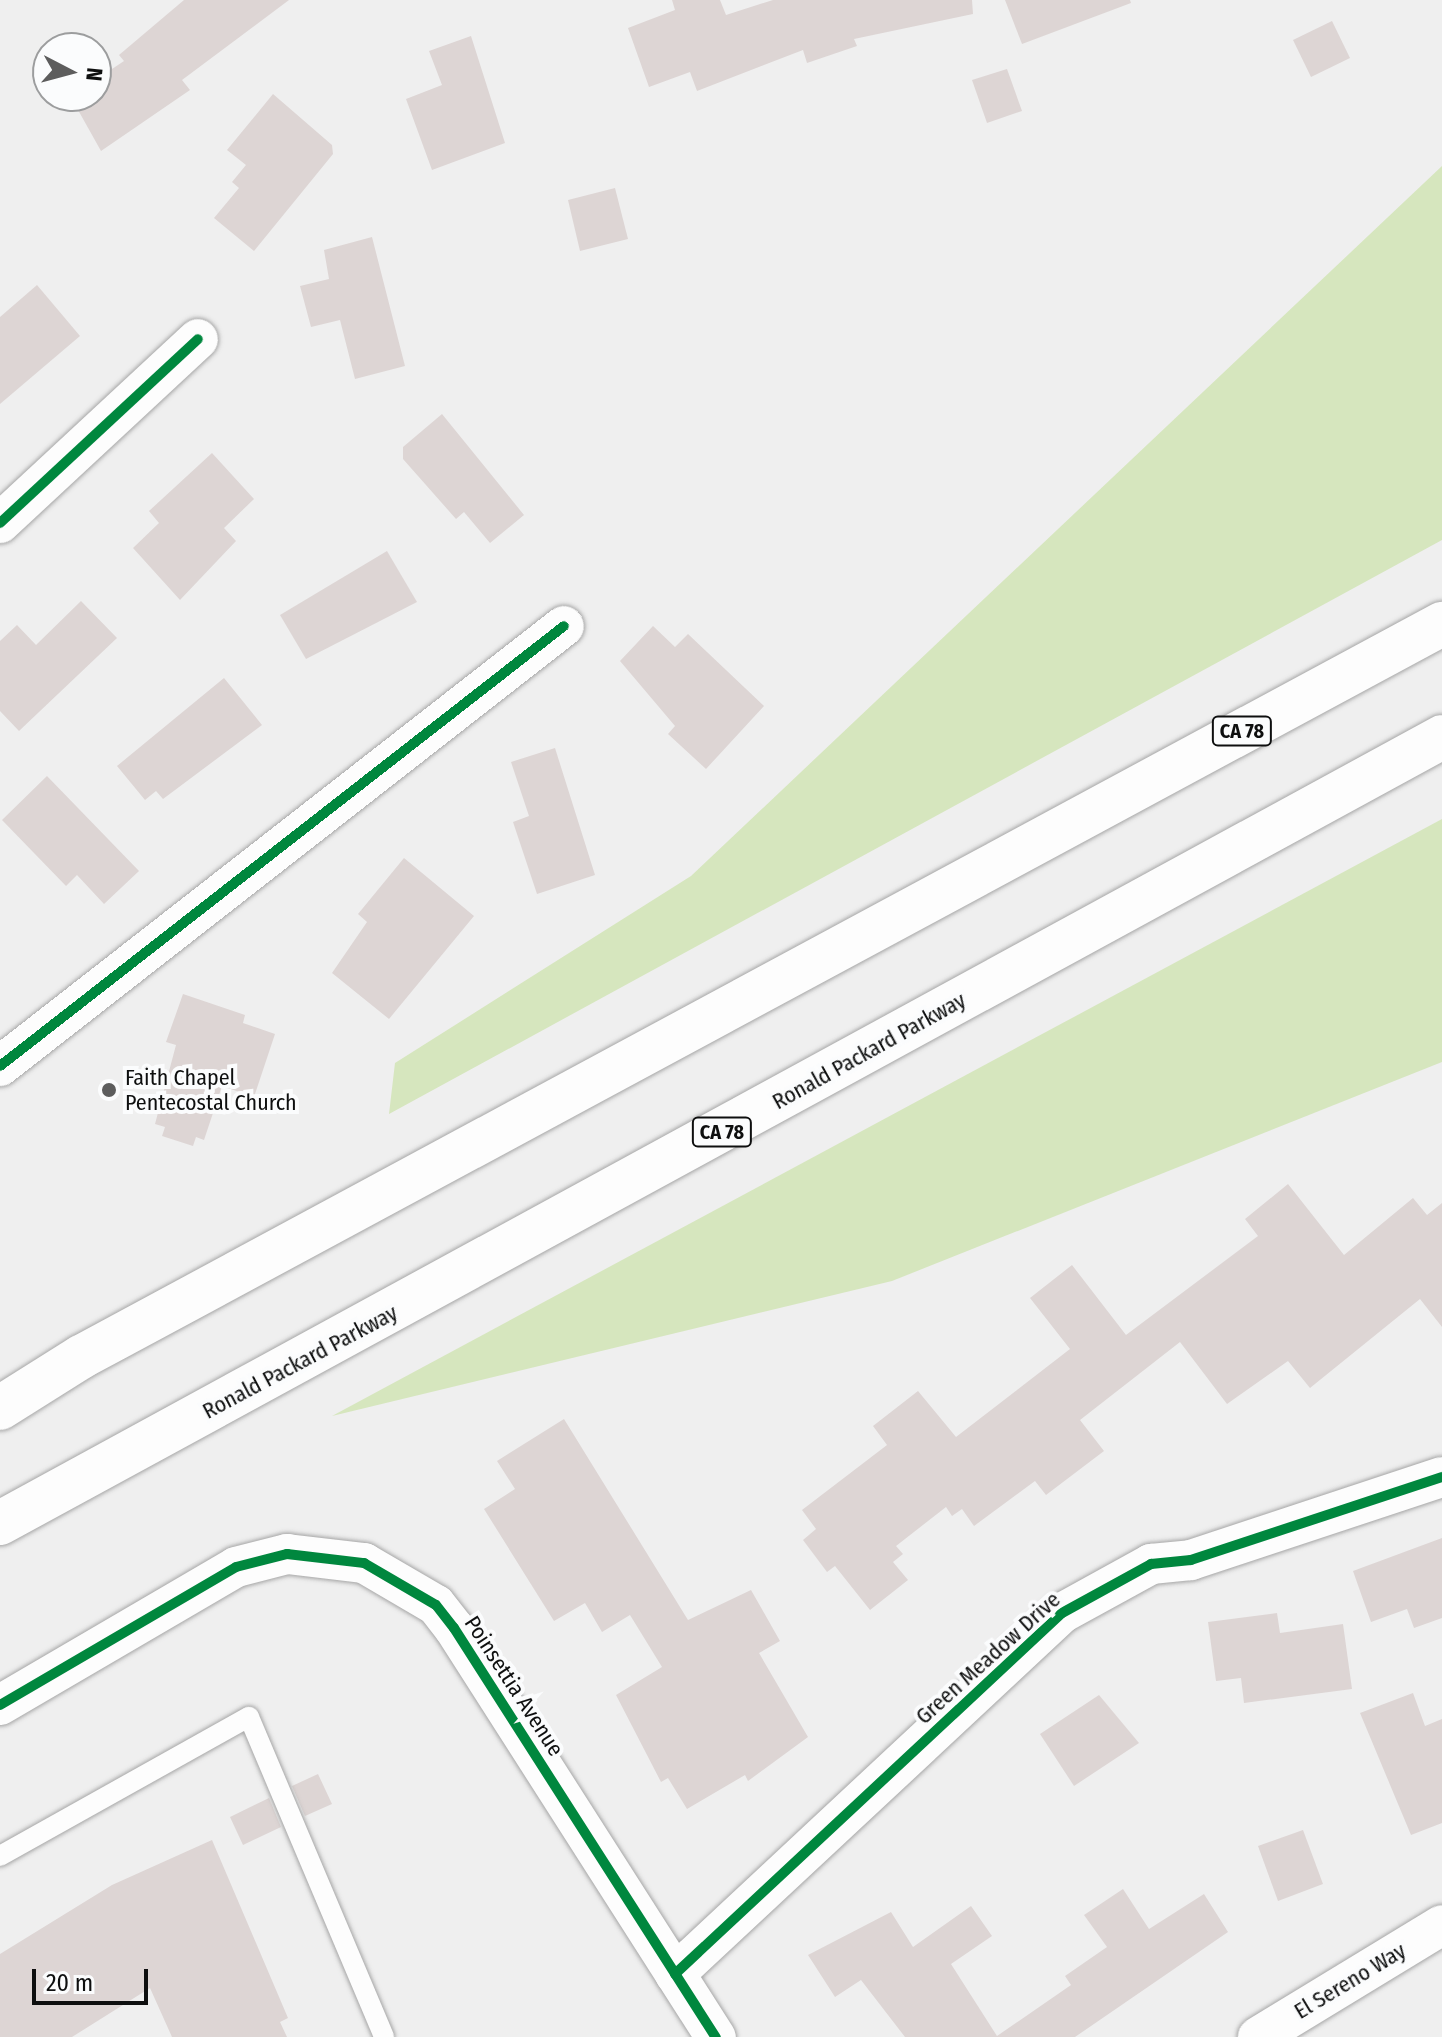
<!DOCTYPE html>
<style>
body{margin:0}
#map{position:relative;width:1442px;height:2037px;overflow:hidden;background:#efefef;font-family:"Fira Sans Condensed",sans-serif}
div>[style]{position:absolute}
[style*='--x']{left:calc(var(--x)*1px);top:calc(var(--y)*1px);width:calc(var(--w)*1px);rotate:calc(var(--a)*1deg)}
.green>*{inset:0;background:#d6e6be}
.building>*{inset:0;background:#ddd5d4}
.roads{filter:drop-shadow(0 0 2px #a6a6a6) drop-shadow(0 0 2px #a6a6a6)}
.service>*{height:20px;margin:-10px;padding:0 10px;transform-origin:10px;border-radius:10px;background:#fdfdfd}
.minor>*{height:40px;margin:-20px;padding:0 20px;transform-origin:20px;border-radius:20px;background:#fdfdfd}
.motorway>*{height:44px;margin:-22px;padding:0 22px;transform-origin:22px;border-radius:22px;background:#fdfdfd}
.cycleway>*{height:10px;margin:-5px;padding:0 5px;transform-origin:5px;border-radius:5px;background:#00873e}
.dots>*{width:22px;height:22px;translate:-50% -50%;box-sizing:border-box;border:4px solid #fbfcfd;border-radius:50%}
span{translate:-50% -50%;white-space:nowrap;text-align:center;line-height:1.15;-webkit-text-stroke:8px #fbfcfd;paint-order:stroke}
.shield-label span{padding:2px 6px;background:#fbfcfd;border:2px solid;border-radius:6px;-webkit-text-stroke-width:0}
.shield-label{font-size:20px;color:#0e0f0f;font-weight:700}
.street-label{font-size:22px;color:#0e0f0f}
.poi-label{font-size:22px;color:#0e0f0f}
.left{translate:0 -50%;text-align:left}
.north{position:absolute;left:32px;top:32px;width:80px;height:80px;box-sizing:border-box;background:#fbfcfd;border:2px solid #9c9d9e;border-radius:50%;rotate:96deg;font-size:22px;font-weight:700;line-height:32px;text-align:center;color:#0e0f0f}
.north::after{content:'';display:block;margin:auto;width:28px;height:36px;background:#5d5d5d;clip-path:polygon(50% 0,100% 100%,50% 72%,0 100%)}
.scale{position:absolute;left:32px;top:1969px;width:116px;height:36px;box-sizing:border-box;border:4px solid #0e0f0f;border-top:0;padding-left:10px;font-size:24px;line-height:28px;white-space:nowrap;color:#0e0f0f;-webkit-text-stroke:6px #fbfcfd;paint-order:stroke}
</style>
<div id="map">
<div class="green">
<div style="clip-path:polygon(1442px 166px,1442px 540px,389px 1114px,395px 1063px,691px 876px)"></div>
<div style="clip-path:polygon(1442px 819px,1442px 1062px,892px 1281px,332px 1416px)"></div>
</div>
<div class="building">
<div style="clip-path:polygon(184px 0,289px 0,182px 80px,190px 90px,101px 151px,73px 101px,96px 96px,100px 77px,124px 61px,119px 55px)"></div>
<div style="clip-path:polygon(672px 0,720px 0,726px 15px,773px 0,972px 0,973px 14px,854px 39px,857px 46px,807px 63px,803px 50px,697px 91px,690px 72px,649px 87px,628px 28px,675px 10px)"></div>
<div style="clip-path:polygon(1005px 0,1130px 0,1131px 3px,1022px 44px)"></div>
<div style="clip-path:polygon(1332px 21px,1350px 58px,1311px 77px,1293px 40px)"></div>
<div style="clip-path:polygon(471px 36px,505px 143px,432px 170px,406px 99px,442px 85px,429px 51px)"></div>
<div style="clip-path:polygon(1007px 69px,1022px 111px,987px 123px,972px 80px)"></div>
<div style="clip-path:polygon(273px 94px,332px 145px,333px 154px,254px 251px,214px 218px,239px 188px,232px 182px,246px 165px,227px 150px)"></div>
<div style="clip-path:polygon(615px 188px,628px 239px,580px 251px,568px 200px)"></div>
<div style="clip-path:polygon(372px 237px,405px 366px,355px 379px,340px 320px,311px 327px,300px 286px,329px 279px,324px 250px)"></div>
<div style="clip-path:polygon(37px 285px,80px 336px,0 404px,0 317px)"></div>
<div style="clip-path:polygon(442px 414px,524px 515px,490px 543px,464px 512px,456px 519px,403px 459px,403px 447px)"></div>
<div style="clip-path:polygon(212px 453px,254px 499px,224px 528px,236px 541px,180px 600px,133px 548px,159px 523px,149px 511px)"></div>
<div style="clip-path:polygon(387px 551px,417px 602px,306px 659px,280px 615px)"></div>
<div style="clip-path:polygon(81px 601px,117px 638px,19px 731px,0 711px,0 641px,17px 625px,36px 645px)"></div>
<div style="clip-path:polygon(653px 626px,675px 647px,688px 634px,764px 706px,706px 769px,668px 734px,675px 726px,620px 661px)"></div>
<div style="clip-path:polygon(224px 678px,262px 725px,163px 799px,156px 791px,145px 800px,117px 766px)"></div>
<div style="clip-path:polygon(555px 748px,595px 875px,537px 894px,513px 822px,529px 816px,511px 762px)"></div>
<div style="clip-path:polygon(47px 776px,139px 871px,104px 904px,77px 875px,66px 886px,2px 820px)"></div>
<div style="clip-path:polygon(404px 858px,474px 916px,389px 1019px,332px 973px,367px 922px,358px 914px)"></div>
<div style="clip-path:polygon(183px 994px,245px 1015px,243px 1023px,275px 1034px,254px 1097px,222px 1086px,204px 1140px,196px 1137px,193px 1146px,162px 1136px,165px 1127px,155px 1124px,176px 1045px,166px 1042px)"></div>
<div style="clip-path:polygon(1288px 1184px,1344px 1255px,1413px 1198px,1427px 1215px,1442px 1203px,1442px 1327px,1420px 1299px,1310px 1388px,1288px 1361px,1227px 1404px,1180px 1342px,1080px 1420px,1104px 1451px,1046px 1495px,1035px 1481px,974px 1526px,962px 1509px,952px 1516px,946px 1507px,896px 1546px,903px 1554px,893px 1562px,908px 1580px,870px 1610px,835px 1566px,827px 1572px,803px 1540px,816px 1529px,802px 1510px,887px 1445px,873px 1426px,918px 1391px,956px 1437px,1070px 1349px,1030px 1298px,1072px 1265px,1126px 1335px,1258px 1236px,1245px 1219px)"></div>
<div style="clip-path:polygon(564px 1419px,688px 1620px,751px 1590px,780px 1641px,759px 1653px,808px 1737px,748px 1781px,745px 1775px,687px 1809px,668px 1778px,661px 1782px,616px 1695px,662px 1667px,630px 1615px,602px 1632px,585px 1603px,554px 1621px,484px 1509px,515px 1489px,497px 1461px)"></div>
<div style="clip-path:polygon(1442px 1538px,1442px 1618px,1414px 1628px,1407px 1609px,1371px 1622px,1353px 1571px)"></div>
<div style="clip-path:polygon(1277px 1613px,1280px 1633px,1343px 1624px,1352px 1689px,1244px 1703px,1241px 1678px,1216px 1681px,1208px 1622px)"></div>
<div style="clip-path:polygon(1413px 1693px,1425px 1726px,1442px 1719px,1442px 1823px,1411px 1835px,1360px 1713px)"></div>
<div style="clip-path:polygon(1099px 1695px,1139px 1743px,1074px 1786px,1040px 1734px)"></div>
<div style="clip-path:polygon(318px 1774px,332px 1804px,305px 1816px,292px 1786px)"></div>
<div style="clip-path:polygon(269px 1798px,281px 1827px,243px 1845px,230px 1817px)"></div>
<div style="clip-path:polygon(1303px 1830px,1323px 1884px,1278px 1901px,1258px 1846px)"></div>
<div style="clip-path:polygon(212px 1840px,288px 2018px,280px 2022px,287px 2037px,172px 2037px,150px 1988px,72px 2037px,0 2037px,0 1954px,112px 1885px)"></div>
<div style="clip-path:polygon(1123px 1889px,1149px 1929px,1204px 1894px,1228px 1932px,1075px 2037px,905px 2037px,861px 1980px,835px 1997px,808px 1955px,891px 1912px,913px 1947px,971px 1906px,992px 1936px,951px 1964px,997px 2036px,1071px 1985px,1065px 1976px,1107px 1947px,1084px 1915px)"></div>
</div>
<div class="roads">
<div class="service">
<div style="--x:0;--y:1856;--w:285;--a:-29.2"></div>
<div style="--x:249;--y:1717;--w:347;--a:67.1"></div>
</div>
<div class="minor">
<div style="--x:0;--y:523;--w:270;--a:-42.9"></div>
<div style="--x:0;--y:1066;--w:715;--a:-37.96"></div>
<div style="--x:0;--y:1705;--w:273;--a:-30.3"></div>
<div style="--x:236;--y:1567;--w:53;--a:-14.3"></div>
<div style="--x:287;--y:1554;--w:78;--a:6.7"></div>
<div style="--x:364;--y:1563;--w:83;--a:30.3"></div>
<div style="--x:436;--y:1605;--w:29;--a:52"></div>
<div style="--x:454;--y:1628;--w:486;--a:57.4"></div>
<div style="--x:675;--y:1974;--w:529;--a:-43.01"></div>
<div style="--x:1062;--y:1613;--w:102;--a:-28.8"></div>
<div style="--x:1151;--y:1564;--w:40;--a:-5.7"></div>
<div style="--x:1191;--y:1560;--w:264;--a:-18.3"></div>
<div style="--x:1258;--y:2037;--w:215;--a:-31.3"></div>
</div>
<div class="motorway">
<div style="--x:0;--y:1408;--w:96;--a:-32.2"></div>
<div style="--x:81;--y:1357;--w:1546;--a:-28.31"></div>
<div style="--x:0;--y:1523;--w:1642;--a:-28.59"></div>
</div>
</div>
<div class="cycleway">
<div style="--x:0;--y:523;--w:270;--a:-42.9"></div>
<div style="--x:0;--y:1066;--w:715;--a:-37.96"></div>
<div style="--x:0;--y:1705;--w:273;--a:-30.3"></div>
<div style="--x:236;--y:1567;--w:53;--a:-14.3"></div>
<div style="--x:287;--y:1554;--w:78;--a:6.7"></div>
<div style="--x:364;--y:1563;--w:83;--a:30.3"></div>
<div style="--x:436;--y:1605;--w:29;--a:52"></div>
<div style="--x:454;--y:1628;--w:486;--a:57.4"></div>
<div style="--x:675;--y:1974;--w:529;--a:-43.01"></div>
<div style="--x:1062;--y:1613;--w:102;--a:-28.8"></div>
<div style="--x:1151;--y:1564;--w:40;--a:-5.7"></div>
<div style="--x:1191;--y:1560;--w:264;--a:-18.3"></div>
</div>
<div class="dots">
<div style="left:109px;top:1090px;background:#5d5d5d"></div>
</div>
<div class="shield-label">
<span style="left:1242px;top:731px">CA 78</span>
<span style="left:722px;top:1132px">CA 78</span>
</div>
<div class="street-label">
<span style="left:869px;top:1051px;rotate:-29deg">Ronald Packard Parkway</span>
<span style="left:300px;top:1362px;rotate:-28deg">Ronald Packard Parkway</span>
<span style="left:988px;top:1658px;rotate:-42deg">Green Meadow Drive</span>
<span style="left:514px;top:1686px;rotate:57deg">Poinsettia Avenue</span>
<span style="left:1350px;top:1981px;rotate:-31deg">El Sereno Way</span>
</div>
<div class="poi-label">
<span class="left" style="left:125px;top:1090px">Faith Chapel<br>Pentecostal Church</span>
</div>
<div class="north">N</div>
<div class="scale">20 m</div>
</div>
